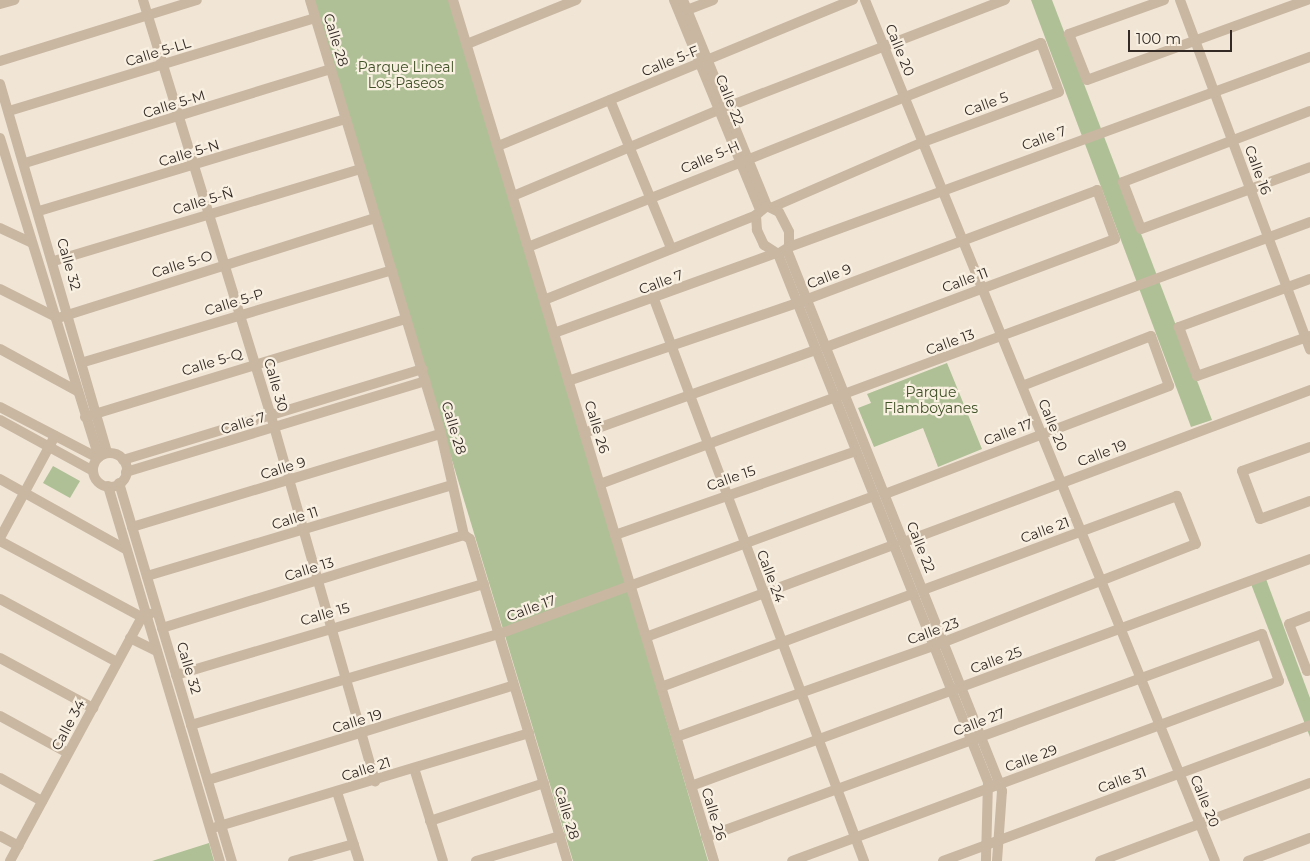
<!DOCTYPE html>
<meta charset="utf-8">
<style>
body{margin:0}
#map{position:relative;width:1310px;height:861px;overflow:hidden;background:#f1e6d6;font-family:Montserrat,sans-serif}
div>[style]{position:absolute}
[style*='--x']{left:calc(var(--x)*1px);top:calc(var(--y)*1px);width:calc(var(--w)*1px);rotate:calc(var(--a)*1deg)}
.green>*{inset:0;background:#afc096}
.minor>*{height:10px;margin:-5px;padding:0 5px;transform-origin:5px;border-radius:5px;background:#c9b7a2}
.minor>.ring{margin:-5px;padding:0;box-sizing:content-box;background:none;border:10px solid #c9b7a2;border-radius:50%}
span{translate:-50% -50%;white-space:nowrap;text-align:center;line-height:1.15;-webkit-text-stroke:4.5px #f9f0e2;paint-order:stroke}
.street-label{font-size:14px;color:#332a25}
.park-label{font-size:14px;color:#405228}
.scale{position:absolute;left:1128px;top:30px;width:104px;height:22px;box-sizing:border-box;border:2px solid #332a25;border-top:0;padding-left:6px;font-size:15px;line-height:18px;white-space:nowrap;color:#332a25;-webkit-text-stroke:4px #f9f0e2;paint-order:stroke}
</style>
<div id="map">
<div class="green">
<div style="clip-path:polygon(313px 0,454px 0,708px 861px,573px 861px)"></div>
<div style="clip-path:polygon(1031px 0,1052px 0,1212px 420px,1191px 427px)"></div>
<div style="clip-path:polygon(947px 363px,982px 449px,938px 467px,923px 428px,874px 447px,858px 408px,871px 403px,867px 394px)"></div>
<div style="clip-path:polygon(53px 466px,80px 481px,70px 498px,43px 483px)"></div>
<div style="clip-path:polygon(1266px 579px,1310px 698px,1310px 737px,1251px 584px)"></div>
<div style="clip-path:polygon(209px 843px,214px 861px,152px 861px)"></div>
</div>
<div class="minor">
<div style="--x:143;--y:0;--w:435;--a:72.9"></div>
<div style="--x:271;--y:416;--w:380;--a:74.1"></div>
<div style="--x:310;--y:0;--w:453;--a:73.2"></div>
<div style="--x:441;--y:434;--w:104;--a:77.2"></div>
<div style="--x:464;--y:535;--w:7;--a:34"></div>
<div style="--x:470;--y:539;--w:336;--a:73.2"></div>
<div style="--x:453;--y:0;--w:900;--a:73.14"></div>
<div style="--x:674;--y:0;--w:227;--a:67.7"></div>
<div style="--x:683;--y:0;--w:222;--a:67.8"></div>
<div style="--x:865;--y:0;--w:929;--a:67.88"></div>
<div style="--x:1164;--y:0;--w:101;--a:160.3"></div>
<div style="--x:1069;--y:34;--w:49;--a:68.6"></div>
<div style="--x:1087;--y:80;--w:234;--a:-20"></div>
<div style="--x:1180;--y:0;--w:373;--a:69.6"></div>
<div style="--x:0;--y:4;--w:15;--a:-16"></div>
<div style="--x:687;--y:10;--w:28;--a:-21"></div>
<div style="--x:467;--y:44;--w:118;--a:-22"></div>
<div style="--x:0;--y:61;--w:206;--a:-17.2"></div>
<div style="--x:0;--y:84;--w:384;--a:73.8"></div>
<div style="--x:610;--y:100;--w:160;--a:67.6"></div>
<div style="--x:727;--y:107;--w:298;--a:-21.1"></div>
<div style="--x:9;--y:111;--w:320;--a:-16.9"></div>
<div style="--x:1310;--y:111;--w:200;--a:159.2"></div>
<div style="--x:1123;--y:182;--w:50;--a:69"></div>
<div style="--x:1141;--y:229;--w:180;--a:-20.1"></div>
<div style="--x:0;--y:138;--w:334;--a:72.8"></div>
<div style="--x:498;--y:146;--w:384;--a:-22.4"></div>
<div style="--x:25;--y:163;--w:320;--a:-17.1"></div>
<div style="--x:513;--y:196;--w:223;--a:-22.7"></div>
<div style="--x:767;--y:206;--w:13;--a:27"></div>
<div style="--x:779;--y:212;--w:22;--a:63"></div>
<div style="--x:789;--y:232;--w:15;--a:90"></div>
<div style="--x:789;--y:247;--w:13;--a:148"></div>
<div style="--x:778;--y:254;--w:17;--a:-147"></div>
<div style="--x:764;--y:245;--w:17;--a:-115"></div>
<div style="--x:757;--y:230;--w:15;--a:-94"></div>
<div style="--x:756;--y:215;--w:14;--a:-39"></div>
<div style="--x:39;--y:211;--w:320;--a:-16.7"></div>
<div style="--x:0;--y:228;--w:35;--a:25"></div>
<div style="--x:528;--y:247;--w:552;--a:-21.69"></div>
<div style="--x:1041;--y:43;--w:52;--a:69.8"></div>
<div style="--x:1059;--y:92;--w:145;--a:159.8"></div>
<div style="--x:923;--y:142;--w:163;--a:156.6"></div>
<div style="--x:789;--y:247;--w:555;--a:-20.04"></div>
<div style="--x:787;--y:250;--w:570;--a:68.29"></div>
<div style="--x:998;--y:780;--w:12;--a:70"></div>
<div style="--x:1002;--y:791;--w:70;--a:94.1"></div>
<div style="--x:778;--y:254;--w:568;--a:68.31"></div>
<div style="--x:988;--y:782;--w:79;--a:91.5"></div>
<div style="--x:54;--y:261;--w:320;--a:-16.7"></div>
<div style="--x:1310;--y:279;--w:140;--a:159.9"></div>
<div style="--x:1179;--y:327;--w:52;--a:69.8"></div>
<div style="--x:1197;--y:376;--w:120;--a:-19.5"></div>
<div style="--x:0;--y:289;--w:65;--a:26.6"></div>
<div style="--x:58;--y:318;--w:333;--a:-17.5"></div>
<div style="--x:654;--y:299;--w:600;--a:69.51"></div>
<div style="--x:544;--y:300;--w:228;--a:-21.8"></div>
<div style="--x:554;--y:333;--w:236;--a:-19.8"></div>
<div style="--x:0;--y:349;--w:88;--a:28.6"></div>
<div style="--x:84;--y:362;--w:321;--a:-16.6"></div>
<div style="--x:568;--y:381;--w:242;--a:-18.8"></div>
<div style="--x:797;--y:303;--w:321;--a:-20.6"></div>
<div style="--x:1097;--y:190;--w:52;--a:69.8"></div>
<div style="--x:1115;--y:239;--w:309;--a:159.5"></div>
<div style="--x:0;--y:407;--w:110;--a:27.5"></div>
<div style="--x:85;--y:417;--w:336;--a:-17"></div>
<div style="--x:0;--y:420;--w:106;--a:28.7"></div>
<div style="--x:584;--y:433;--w:246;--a:-19.7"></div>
<div style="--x:1310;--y:447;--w:72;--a:160.6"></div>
<div style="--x:1242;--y:471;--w:51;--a:69.4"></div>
<div style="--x:1260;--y:519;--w:53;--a:-19.8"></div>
<div class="ring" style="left:93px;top:453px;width:24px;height:24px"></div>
<div style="--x:123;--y:460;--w:313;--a:-16.9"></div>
<div style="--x:126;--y:472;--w:313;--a:-16.9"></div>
<div style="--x:0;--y:479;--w:145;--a:29.2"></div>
<div style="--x:119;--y:483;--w:395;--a:73.4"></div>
<div style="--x:600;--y:484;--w:757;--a:-20.25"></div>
<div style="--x:108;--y:486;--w:391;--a:73.4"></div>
<div style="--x:885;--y:494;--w:304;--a:-20.8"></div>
<div style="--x:1169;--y:386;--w:53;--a:-109.8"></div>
<div style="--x:1151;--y:336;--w:138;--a:158.8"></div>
<div style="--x:132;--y:527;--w:323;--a:-16.8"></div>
<div style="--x:615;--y:535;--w:255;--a:-19.2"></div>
<div style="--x:0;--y:538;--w:116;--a:-61.7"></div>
<div style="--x:0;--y:541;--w:161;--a:28.2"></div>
<div style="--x:904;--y:542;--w:434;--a:-20.5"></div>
<div style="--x:147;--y:576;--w:318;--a:-16.6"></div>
<div style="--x:0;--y:599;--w:133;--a:28.3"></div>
<div style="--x:1310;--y:616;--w:22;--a:159"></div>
<div style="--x:1289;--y:624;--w:50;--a:69"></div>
<div style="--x:1307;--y:671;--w:3;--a:-18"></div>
<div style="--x:162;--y:628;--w:316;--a:-17.1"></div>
<div style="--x:646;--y:637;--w:265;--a:-20.4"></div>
<div style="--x:130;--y:638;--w:30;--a:26"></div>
<div style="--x:0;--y:658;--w:106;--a:28.3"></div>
<div style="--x:176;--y:675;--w:321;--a:-16.5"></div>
<div style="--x:661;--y:687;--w:269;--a:-20.3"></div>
<div style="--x:0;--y:716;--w:77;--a:28.6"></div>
<div style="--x:191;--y:725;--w:321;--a:-16.5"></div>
<div style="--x:499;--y:634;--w:400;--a:-20.2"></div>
<div style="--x:676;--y:737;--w:284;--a:-19.5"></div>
<div style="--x:944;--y:642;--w:270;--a:-21.3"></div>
<div style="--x:1196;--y:544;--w:52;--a:-111.6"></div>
<div style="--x:1177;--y:496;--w:271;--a:159.7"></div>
<div style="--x:414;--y:768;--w:97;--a:72.7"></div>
<div style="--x:0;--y:778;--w:48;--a:28.7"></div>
<div style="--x:208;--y:780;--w:320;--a:-17.2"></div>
<div style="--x:691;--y:786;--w:659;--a:-20.14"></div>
<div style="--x:337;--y:792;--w:72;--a:72.3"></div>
<div style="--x:430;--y:821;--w:120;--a:-18.4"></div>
<div style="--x:216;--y:827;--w:327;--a:-16.7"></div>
<div style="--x:0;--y:836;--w:21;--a:28"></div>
<div style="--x:706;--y:837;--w:592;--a:-20.06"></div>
<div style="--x:1262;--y:634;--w:50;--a:70.1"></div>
<div style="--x:1279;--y:681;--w:519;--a:159.72"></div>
<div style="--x:10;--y:861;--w:277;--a:-61.6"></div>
<div style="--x:142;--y:617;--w:9;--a:-21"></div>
<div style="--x:293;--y:861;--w:63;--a:-15.6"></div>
<div style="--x:476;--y:861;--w:88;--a:-16.6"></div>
<div style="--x:943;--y:861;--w:391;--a:-20.3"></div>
<div style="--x:1100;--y:861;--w:224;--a:-20.4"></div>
<div style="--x:1248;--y:861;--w:66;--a:-20.4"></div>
</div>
<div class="street-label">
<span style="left:336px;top:40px;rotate:73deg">Calle 28</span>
<span style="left:900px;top:50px;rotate:68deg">Calle 20</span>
<span style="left:158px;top:52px;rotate:-17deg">Calle 5-LL</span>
<span style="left:670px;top:61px;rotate:-22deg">Calle 5-F</span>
<span style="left:730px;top:100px;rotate:68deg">Calle 22</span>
<span style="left:174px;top:104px;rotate:-17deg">Calle 5-M</span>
<span style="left:986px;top:104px;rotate:-20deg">Calle 5</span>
<span style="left:1044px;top:138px;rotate:-20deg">Calle 7</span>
<span style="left:189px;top:153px;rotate:-17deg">Calle 5-N</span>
<span style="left:710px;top:157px;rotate:-23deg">Calle 5-H</span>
<span style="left:1258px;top:170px;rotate:70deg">Calle 16</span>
<span style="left:203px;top:201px;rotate:-17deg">Calle 5-Ñ</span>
<span style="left:69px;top:264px;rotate:74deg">Calle 32</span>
<span style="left:182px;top:264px;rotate:-17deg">Calle 5-O</span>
<span style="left:829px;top:276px;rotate:-21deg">Calle 9</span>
<span style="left:965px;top:280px;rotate:-20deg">Calle 11</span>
<span style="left:661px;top:282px;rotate:-20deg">Calle 7</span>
<span style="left:234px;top:302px;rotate:-17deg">Calle 5-P</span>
<span style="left:950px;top:342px;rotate:-20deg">Calle 13</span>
<span style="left:212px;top:362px;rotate:-17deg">Calle 5-Q</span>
<span style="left:276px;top:385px;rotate:74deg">Calle 30</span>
<span style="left:243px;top:423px;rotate:-17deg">Calle 7</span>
<span style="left:1053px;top:425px;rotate:68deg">Calle 20</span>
<span style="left:597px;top:427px;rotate:73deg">Calle 26</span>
<span style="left:454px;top:428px;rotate:73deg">Calle 28</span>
<span style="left:1008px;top:432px;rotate:-21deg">Calle 17</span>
<span style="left:1102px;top:453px;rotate:-21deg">Calle 19</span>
<span style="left:283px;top:468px;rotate:-17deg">Calle 9</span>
<span style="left:731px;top:478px;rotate:-19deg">Calle 15</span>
<span style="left:295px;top:518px;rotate:-17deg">Calle 11</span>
<span style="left:1045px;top:530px;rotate:-20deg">Calle 21</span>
<span style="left:921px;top:547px;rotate:68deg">Calle 22</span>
<span style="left:309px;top:569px;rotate:-17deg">Calle 13</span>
<span style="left:771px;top:576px;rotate:69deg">Calle 24</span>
<span style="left:531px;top:608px;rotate:-20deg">Calle 17</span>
<span style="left:325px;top:614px;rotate:-16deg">Calle 15</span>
<span style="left:933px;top:631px;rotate:-20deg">Calle 23</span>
<span style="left:996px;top:660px;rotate:-20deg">Calle 25</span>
<span style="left:189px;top:668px;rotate:73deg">Calle 32</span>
<span style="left:357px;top:721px;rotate:-17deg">Calle 19</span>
<span style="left:979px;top:722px;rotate:-21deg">Calle 27</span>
<span style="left:68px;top:725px;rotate:-62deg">Calle 34</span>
<span style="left:1031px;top:758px;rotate:-20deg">Calle 29</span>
<span style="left:366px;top:769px;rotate:-17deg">Calle 21</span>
<span style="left:1122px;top:780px;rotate:-20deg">Calle 31</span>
<span style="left:1205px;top:801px;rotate:68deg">Calle 20</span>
<span style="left:567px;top:813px;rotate:73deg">Calle 28</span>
<span style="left:714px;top:814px;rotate:73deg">Calle 26</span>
</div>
<div class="park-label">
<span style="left:406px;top:75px">Parque Lineal<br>Los Paseos</span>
<span style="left:931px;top:400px">Parque<br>Flamboyanes</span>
</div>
<div class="scale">100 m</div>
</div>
